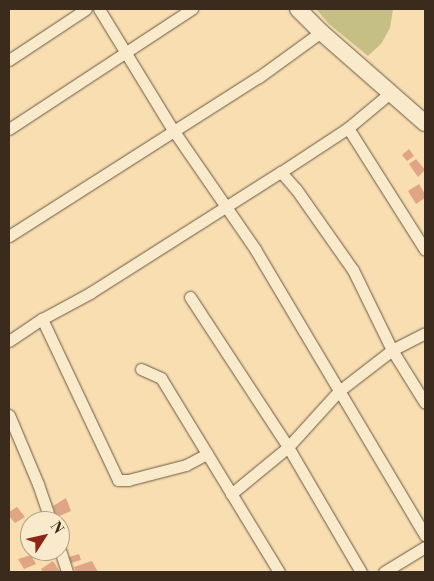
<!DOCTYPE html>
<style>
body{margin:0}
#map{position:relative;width:434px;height:581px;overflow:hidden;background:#f8deb1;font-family:"Libre Bodoni",serif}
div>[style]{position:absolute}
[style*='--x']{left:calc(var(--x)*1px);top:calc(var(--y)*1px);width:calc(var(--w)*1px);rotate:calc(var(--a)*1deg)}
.green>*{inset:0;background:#c5bf86}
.building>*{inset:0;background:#dfa585}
.roads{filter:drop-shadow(0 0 1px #6a5842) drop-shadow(0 0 1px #6a5842)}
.street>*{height:11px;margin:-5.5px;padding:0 5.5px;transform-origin:5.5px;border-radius:5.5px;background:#faeacc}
.secondary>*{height:16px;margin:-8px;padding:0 8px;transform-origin:8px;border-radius:8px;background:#faeacc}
span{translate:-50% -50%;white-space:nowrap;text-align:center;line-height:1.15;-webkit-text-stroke:4px #faeacc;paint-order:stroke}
.frame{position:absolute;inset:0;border:10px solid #3a2b1d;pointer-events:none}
.north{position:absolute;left:20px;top:511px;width:50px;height:50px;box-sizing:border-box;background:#faeacc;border:1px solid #ad9e86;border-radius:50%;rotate:55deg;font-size:14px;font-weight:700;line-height:20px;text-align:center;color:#3a2b1d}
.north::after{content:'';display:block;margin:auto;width:18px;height:22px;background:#8f2418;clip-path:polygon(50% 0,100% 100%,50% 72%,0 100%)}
</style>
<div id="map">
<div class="green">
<div style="clip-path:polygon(316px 9px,393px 9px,390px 28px,381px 44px,368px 56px,329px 24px)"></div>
</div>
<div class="building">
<div style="clip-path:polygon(409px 149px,414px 156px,407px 161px,402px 155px)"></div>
<div style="clip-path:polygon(416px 159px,425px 170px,418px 177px,409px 164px)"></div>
<div style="clip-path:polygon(419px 184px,425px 194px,425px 198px,416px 204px,408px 191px)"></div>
<div style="clip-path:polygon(66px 498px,71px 511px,57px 517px,53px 506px)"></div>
<div style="clip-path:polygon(17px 507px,25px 517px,15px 523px,9px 516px,9px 512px)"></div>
<div style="clip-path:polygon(79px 554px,81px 560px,71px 563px,69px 557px)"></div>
<div style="clip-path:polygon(31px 555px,36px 564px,24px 569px,18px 559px)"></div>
<div style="clip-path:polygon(53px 561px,60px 572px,43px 572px,41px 569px)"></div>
<div style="clip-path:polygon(92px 561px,98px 572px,76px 572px,74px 567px)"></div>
</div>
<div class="roads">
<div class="street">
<div style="--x:99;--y:9;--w:142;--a:58.6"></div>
<div style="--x:173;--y:130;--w:145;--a:55.4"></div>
<div style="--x:255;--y:249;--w:333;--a:59.3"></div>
<div style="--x:9;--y:60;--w:92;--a:-33.5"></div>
<div style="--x:348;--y:128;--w:144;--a:57.7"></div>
<div style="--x:9;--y:129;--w:219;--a:-33.3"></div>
<div style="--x:281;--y:172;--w:23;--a:49"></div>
<div style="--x:296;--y:189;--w:99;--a:54.9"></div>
<div style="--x:353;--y:270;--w:89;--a:64"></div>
<div style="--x:392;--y:350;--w:62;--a:58.1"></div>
<div style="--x:9;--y:236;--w:296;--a:-32.5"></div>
<div style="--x:259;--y:77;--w:77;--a:-36"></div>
<div style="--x:190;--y:297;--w:179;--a:56.8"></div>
<div style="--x:288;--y:447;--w:145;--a:59.7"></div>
<div style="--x:42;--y:319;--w:178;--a:64.7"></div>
<div style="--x:118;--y:480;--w:10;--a:0"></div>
<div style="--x:128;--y:480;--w:60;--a:-14.5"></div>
<div style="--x:186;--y:465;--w:24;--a:-28"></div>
<div style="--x:9;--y:341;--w:40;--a:-34"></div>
<div style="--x:42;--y:319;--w:55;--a:-28.4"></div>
<div style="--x:90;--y:293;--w:226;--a:-32.4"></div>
<div style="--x:281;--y:172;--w:80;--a:-33.3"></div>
<div style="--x:348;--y:128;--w:55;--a:-39.8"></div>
<div style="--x:141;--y:369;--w:22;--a:24"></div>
<div style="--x:161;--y:378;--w:227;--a:58.7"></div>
<div style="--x:9;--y:415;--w:75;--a:67.2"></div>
<div style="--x:38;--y:484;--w:39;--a:71"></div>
<div style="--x:231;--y:494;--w:74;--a:-39.5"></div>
<div style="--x:288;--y:447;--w:76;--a:-47.7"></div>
<div style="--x:339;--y:391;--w:67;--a:-37.7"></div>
<div style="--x:392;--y:350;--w:37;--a:-27"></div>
<div style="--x:60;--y:550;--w:23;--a:72"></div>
<div style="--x:384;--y:572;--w:48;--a:-31.4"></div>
</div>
<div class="secondary">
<div style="--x:298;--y:9;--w:33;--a:45"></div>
<div style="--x:321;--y:32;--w:138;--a:41.2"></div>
</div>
</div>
<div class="frame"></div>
<div class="north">N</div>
</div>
